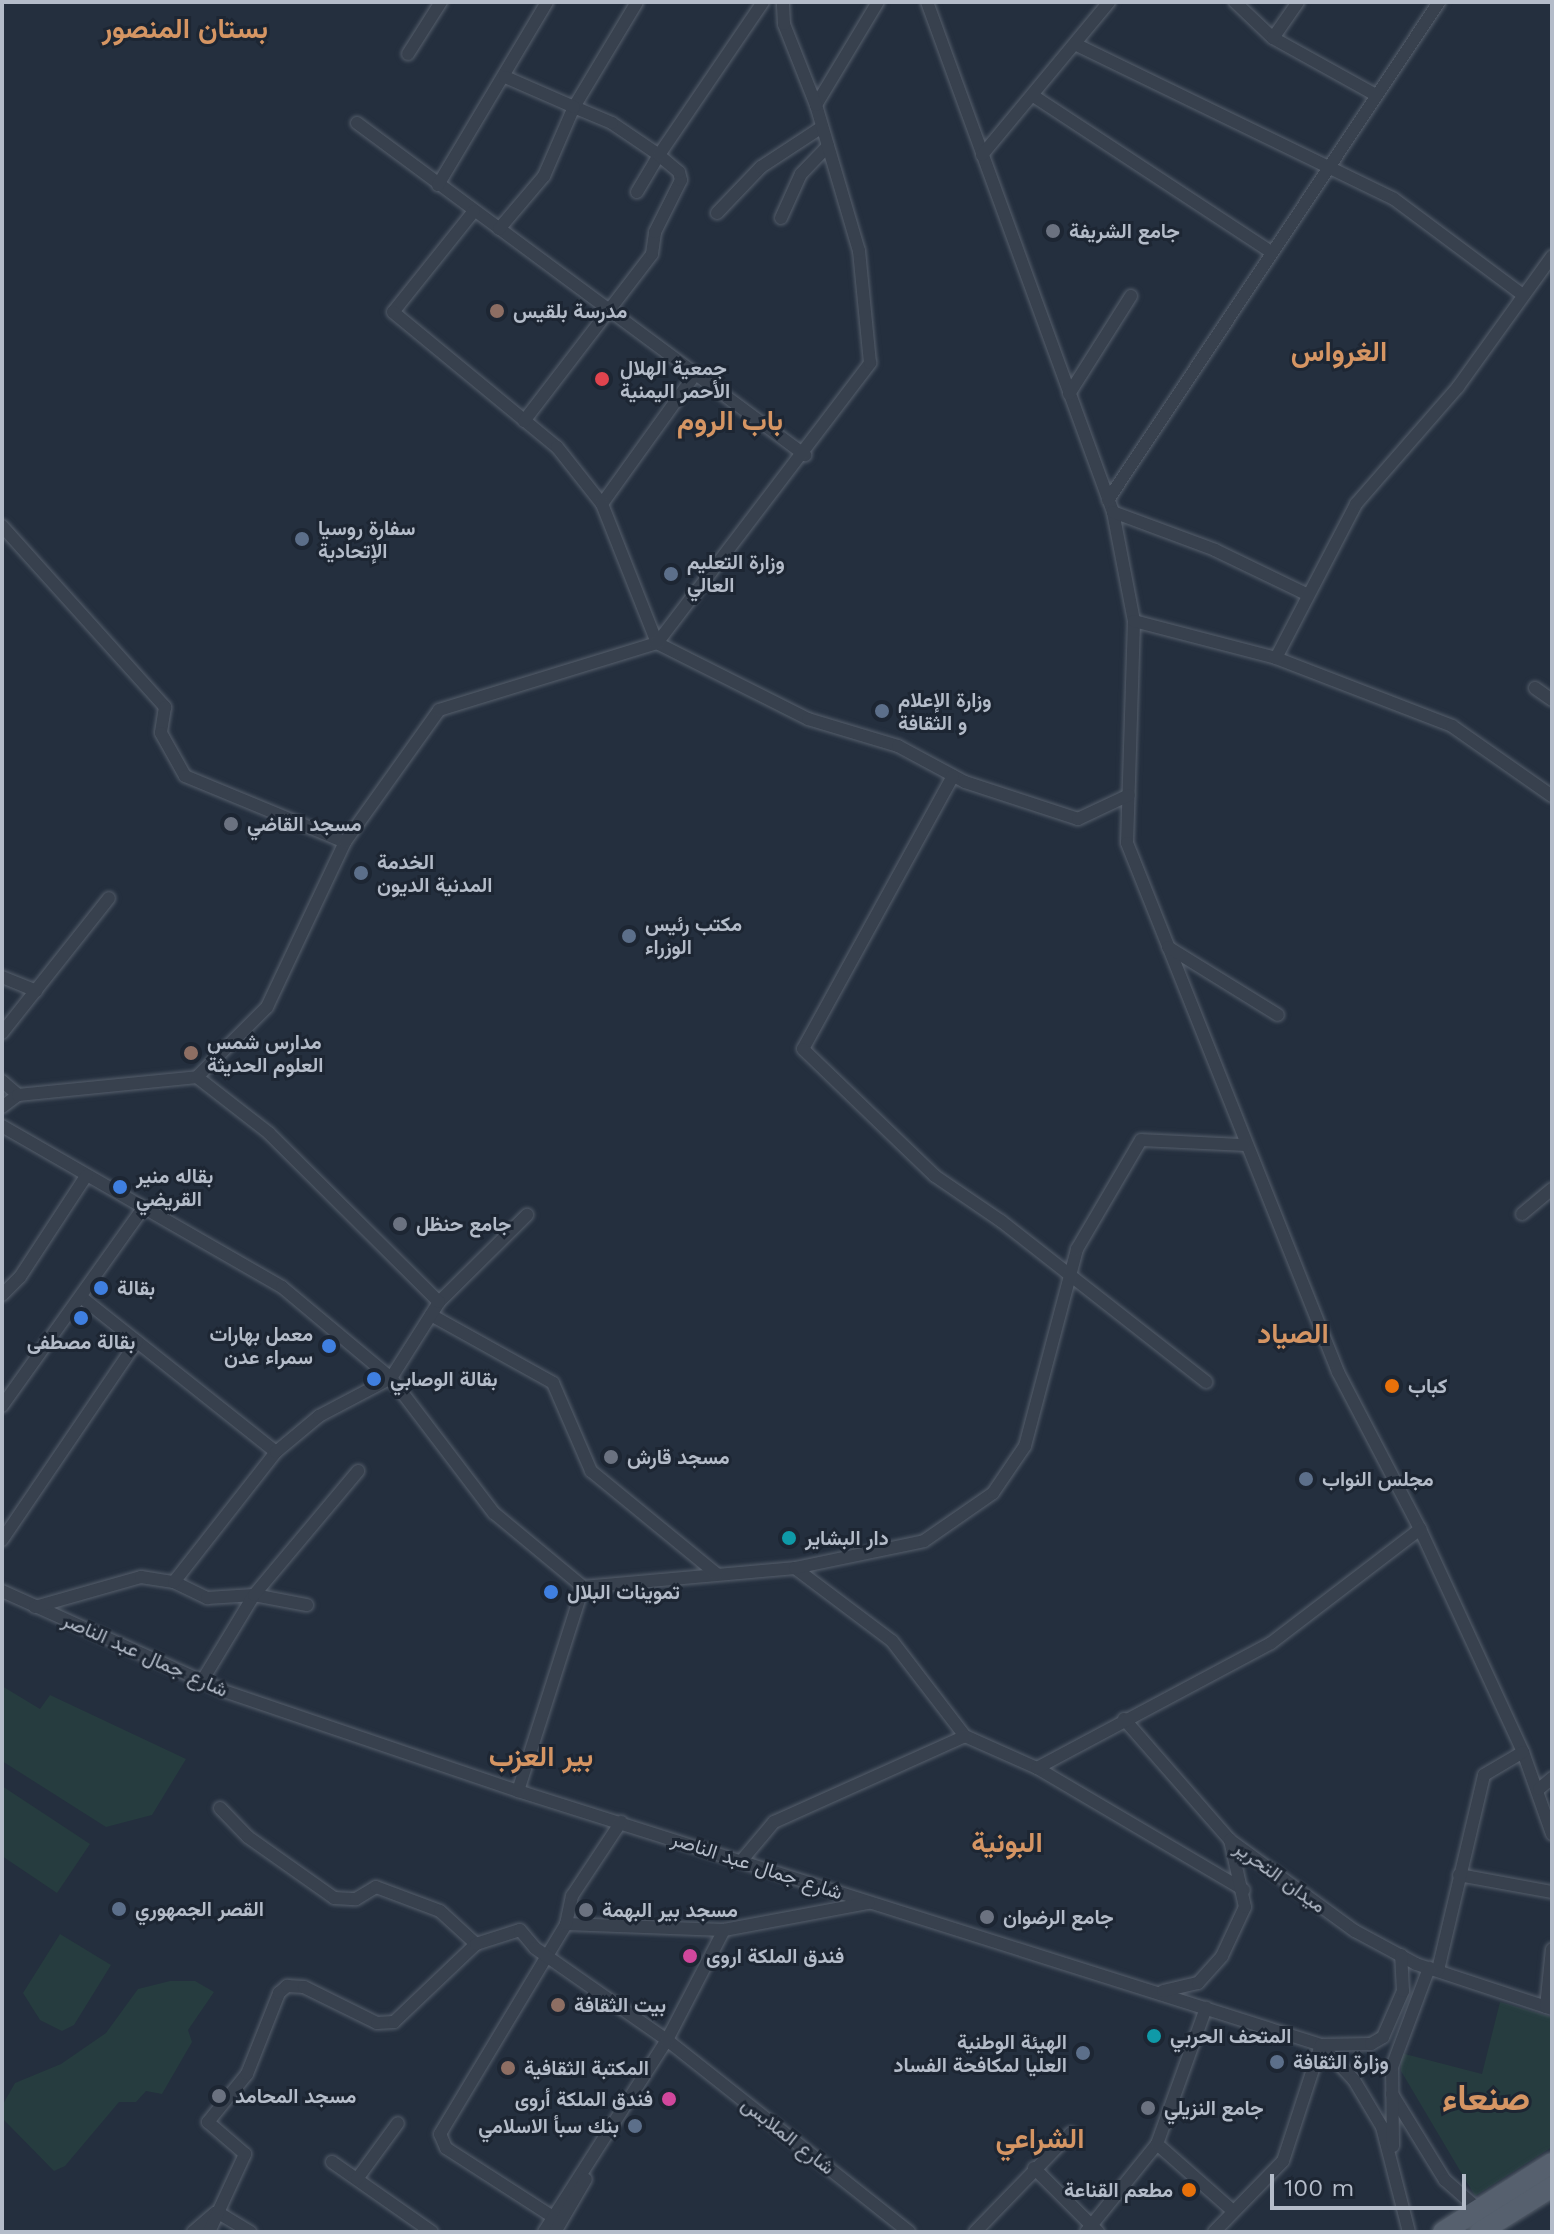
<!DOCTYPE html>
<meta charset="utf-8">
<style>
body{margin:0}
#map{position:relative;width:1554px;height:2234px;overflow:hidden;background:#242f3e;font-family:"Work Sans",Vazirmatn,sans-serif}
div>[style]{position:absolute}
[style*='--x']{left:calc(var(--x)*1px);top:calc(var(--y)*1px);width:calc(var(--w)*1px);rotate:calc(var(--a)*1deg)}
.green>*{inset:0;background:#263c3f}
.roads{filter:drop-shadow(0 0 2px #565f6c) drop-shadow(0 0 2px #565f6c)}
.minor>*{height:12px;margin:-6px;padding:0 6px;transform-origin:6px;border-radius:6px;background:#38414e}
.primary>*{height:20px;margin:-10px;padding:0 10px;transform-origin:10px;border-radius:10px;background:#56606e}
.dots>*{width:22px;height:22px;translate:-50% -50%;box-sizing:border-box;border:4px solid #1d2633;border-radius:50%}
span{translate:-50% -50%;white-space:nowrap;text-align:center;line-height:1.15;-webkit-text-stroke:6px #1d2633;paint-order:stroke}
.poi-label{font-size:20px;color:#b4bcc9;font-weight:700}
.left{translate:0 -50%;text-align:left}
.right{translate:-100% -50%;text-align:right}
.street-label{font-size:20px;color:#b4bcc9}
.district-label{font-size:28px;color:#d59563;font-weight:700}
.town-label{font-size:36px;color:#d59563;font-weight:700}
.frame{position:absolute;inset:0;border:4px solid #b4bcc9;pointer-events:none}
.scale{position:absolute;left:1270px;top:2174px;width:196px;height:36px;box-sizing:border-box;border:4px solid #b4bcc9;border-top:0;padding-left:10px;font-size:24px;line-height:28px;white-space:nowrap;color:#b4bcc9;-webkit-text-stroke:6px #1d2633;paint-order:stroke}
</style>
<div id="map">
<div class="green">
<div style="clip-path:polygon(2px 1686px,40px 1709px,50px 1695px,186px 1759px,152px 1815px,106px 1827px,2px 1761px)"></div>
<div style="clip-path:polygon(2px 1786px,90px 1844px,57px 1893px,2px 1856px)"></div>
<div style="clip-path:polygon(60px 1934px,111px 1965px,74px 2025px,62px 2031px,40px 2020px,23px 1993px)"></div>
<div style="clip-path:polygon(170px 1981px,195px 1981px,214px 1992px,188px 2030px,192px 2042px,162px 2094px,146px 2091px,136px 2102px,119px 2102px,65px 2166px,54px 2171px,2px 2118px,2px 2106px,15px 2083px,61px 2064px,106px 2033px,138px 1989px)"></div>
<div style="clip-path:polygon(1500px 2002px,1552px 2017px,1552px 2147px,1475px 2196px,1401px 2071px,1401px 2053px,1482px 2074px)"></div>
</div>
<div class="roads">
<div class="minor">
<div style="--x:927;--y:2;--w:543;--a:69.96"></div>
<div style="--x:1113;--y:512;--w:111;--a:79.1"></div>
<div style="--x:1134;--y:621;--w:222;--a:91.8"></div>
<div style="--x:1127;--y:843;--w:570;--a:68.25"></div>
<div style="--x:1338;--y:1372;--w:177;--a:62.4"></div>
<div style="--x:1420;--y:1529;--w:246;--a:65.2"></div>
<div style="--x:1523;--y:1752;--w:87;--a:70.5"></div>
<div style="--x:1235;--y:2;--w:52;--a:43.5"></div>
<div style="--x:1273;--y:38;--w:118;--a:29"></div>
<div style="--x:1273;--y:38;--w:44;--a:-55.2"></div>
<div style="--x:1077;--y:45;--w:352;--a:25.9"></div>
<div style="--x:1394;--y:199;--w:161;--a:36.7"></div>
<div style="--x:408;--y:54;--w:62;--a:-57.6"></div>
<div style="--x:1035;--y:97;--w:282;--a:33.3"></div>
<div style="--x:816;--y:105;--w:120;--a:-59"></div>
<div style="--x:357;--y:123;--w:558;--a:36.54"></div>
<div style="--x:982;--y:155;--w:199;--a:-50.3"></div>
<div style="--x:438;--y:185;--w:213;--a:-59.2"></div>
<div style="--x:637;--y:192;--w:43;--a:-59.3"></div>
<div style="--x:659;--y:155;--w:57;--a:-145.8"></div>
<div style="--x:612;--y:123;--w:41;--a:-157.2"></div>
<div style="--x:574;--y:107;--w:122;--a:-59"></div>
<div style="--x:474;--y:211;--w:129;--a:128.7"></div>
<div style="--x:393;--y:312;--w:212;--a:39.5"></div>
<div style="--x:557;--y:447;--w:73;--a:51.7"></div>
<div style="--x:717;--y:213;--w:64;--a:-46.3"></div>
<div style="--x:761;--y:167;--w:73;--a:-33.3"></div>
<div style="--x:781;--y:218;--w:48;--a:-65.6"></div>
<div style="--x:801;--y:174;--w:39;--a:-46"></div>
<div style="--x:499;--y:229;--w:70;--a:-49.7"></div>
<div style="--x:544;--y:176;--w:75;--a:-66.5"></div>
<div style="--x:574;--y:107;--w:75;--a:-156.5"></div>
<div style="--x:696;--y:373;--w:161;--a:125.7"></div>
<div style="--x:602;--y:504;--w:149;--a:68.4"></div>
<div style="--x:657;--y:643;--w:169;--a:26.7"></div>
<div style="--x:808;--y:719;--w:94;--a:16.7"></div>
<div style="--x:898;--y:746;--w:76;--a:28.2"></div>
<div style="--x:965;--y:782;--w:119;--a:18.1"></div>
<div style="--x:1078;--y:819;--w:56;--a:-25.2"></div>
<div style="--x:1069;--y:394;--w:116;--a:-57.7"></div>
<div style="--x:524;--y:421;--w:210;--a:-52.5"></div>
<div style="--x:652;--y:254;--w:22;--a:-82"></div>
<div style="--x:655;--y:232;--w:58;--a:-63.4"></div>
<div style="--x:681;--y:180;--w:8;--a:-104"></div>
<div style="--x:679;--y:172;--w:26;--a:-140"></div>
<div style="--x:659;--y:155;--w:185;--a:-55.8"></div>
<div style="--x:1108;--y:500;--w:598;--a:-56.39"></div>
<div style="--x:1113;--y:512;--w:109;--a:20.4"></div>
<div style="--x:1215;--y:550;--w:101;--a:25.8"></div>
<div style="--x:2;--y:526;--w:244;--a:48"></div>
<div style="--x:165;--y:707;--w:26;--a:99"></div>
<div style="--x:161;--y:733;--w:49;--a:60.8"></div>
<div style="--x:185;--y:776;--w:173;--a:22.4"></div>
<div style="--x:1134;--y:621;--w:147;--a:14.6"></div>
<div style="--x:1276;--y:658;--w:189;--a:21.1"></div>
<div style="--x:1452;--y:726;--w:122;--a:35"></div>
<div style="--x:1276;--y:658;--w:174;--a:-62.5"></div>
<div style="--x:1356;--y:504;--w:155;--a:-48.9"></div>
<div style="--x:1458;--y:387;--w:161;--a:-54.3"></div>
<div style="--x:1535;--y:688;--w:21;--a:35"></div>
<div style="--x:953;--y:776;--w:311;--a:118.8"></div>
<div style="--x:803;--y:1049;--w:183;--a:43.9"></div>
<div style="--x:935;--y:1176;--w:80;--a:34.3"></div>
<div style="--x:1001;--y:1221;--w:261;--a:38.1"></div>
<div style="--x:1168;--y:947;--w:129;--a:31.7"></div>
<div style="--x:2;--y:977;--w:37;--a:22"></div>
<div style="--x:2;--y:1033;--w:172;--a:-51.6"></div>
<div style="--x:2;--y:1081;--w:21;--a:41"></div>
<div style="--x:2;--y:1107;--w:20;--a:-37"></div>
<div style="--x:18;--y:1095;--w:180;--a:-5.7"></div>
<div style="--x:197;--y:1077;--w:99;--a:-45"></div>
<div style="--x:267;--y:1007;--w:183;--a:-64.7"></div>
<div style="--x:345;--y:842;--w:162;--a:-54.5"></div>
<div style="--x:439;--y:710;--w:228;--a:-17.1"></div>
<div style="--x:657;--y:643;--w:352;--a:-52.7"></div>
<div style="--x:870;--y:363;--w:113;--a:-95.6"></div>
<div style="--x:859;--y:251;--w:152;--a:-106.4"></div>
<div style="--x:816;--y:105;--w:87;--a:-111.6"></div>
<div style="--x:784;--y:24;--w:22;--a:-93"></div>
<div style="--x:2;--y:1126;--w:323;--a:29.9"></div>
<div style="--x:282;--y:1287;--w:142;--a:39.9"></div>
<div style="--x:391;--y:1378;--w:170;--a:52.7"></div>
<div style="--x:494;--y:1513;--w:116;--a:39.7"></div>
<div style="--x:583;--y:1587;--w:213;--a:-5.1"></div>
<div style="--x:795;--y:1568;--w:121;--a:37"></div>
<div style="--x:892;--y:1641;--w:120;--a:52.5"></div>
<div style="--x:965;--y:1736;--w:79;--a:24"></div>
<div style="--x:1037;--y:1768;--w:240;--a:30.5"></div>
<div style="--x:1522;--y:1214;--w:39;--a:-40"></div>
<div style="--x:2;--y:1295;--w:25;--a:-45"></div>
<div style="--x:20;--y:1277;--w:121;--a:-56.8"></div>
<div style="--x:81;--y:1297;--w:249;--a:38.5"></div>
<div style="--x:439;--y:1302;--w:124;--a:-44.7"></div>
<div style="--x:431;--y:1315;--w:140;--a:29.1"></div>
<div style="--x:553;--y:1383;--w:96;--a:66.6"></div>
<div style="--x:591;--y:1471;--w:163;--a:39.3"></div>
<div style="--x:2;--y:1406;--w:241;--a:-54.5"></div>
<div style="--x:2;--y:1540;--w:240;--a:-55.8"></div>
<div style="--x:795;--y:1568;--w:132;--a:-11.8"></div>
<div style="--x:924;--y:1541;--w:84;--a:-34.8"></div>
<div style="--x:993;--y:1493;--w:57;--a:-55.8"></div>
<div style="--x:1025;--y:1446;--w:204;--a:-75.2"></div>
<div style="--x:1077;--y:1249;--w:126;--a:-59.6"></div>
<div style="--x:1141;--y:1140;--w:104;--a:2.8"></div>
<div style="--x:174;--y:1582;--w:37;--a:26"></div>
<div style="--x:207;--y:1598;--w:47;--a:-3.7"></div>
<div style="--x:254;--y:1595;--w:54;--a:10.7"></div>
<div style="--x:2;--y:1591;--w:243;--a:24.2"></div>
<div style="--x:224;--y:1691;--w:311;--a:18.8"></div>
<div style="--x:518;--y:1791;--w:842;--a:17.55"></div>
<div style="--x:1321;--y:2045;--w:48;--a:46.7"></div>
<div style="--x:1354;--y:2080;--w:55;--a:59.2"></div>
<div style="--x:1382;--y:2127;--w:108;--a:75.6"></div>
<div style="--x:35;--y:1607;--w:110;--a:-15.8"></div>
<div style="--x:141;--y:1577;--w:33;--a:9"></div>
<div style="--x:174;--y:1582;--w:165;--a:-51.9"></div>
<div style="--x:276;--y:1452;--w:56;--a:-39.9"></div>
<div style="--x:319;--y:1416;--w:81;--a:-27.8"></div>
<div style="--x:391;--y:1378;--w:90;--a:-57.7"></div>
<div style="--x:439;--y:1302;--w:240;--a:-135.2"></div>
<div style="--x:269;--y:1133;--w:91;--a:-142.1"></div>
<div style="--x:202;--y:1681;--w:100;--a:-58.8"></div>
<div style="--x:254;--y:1595;--w:162;--a:-50"></div>
<div style="--x:1124;--y:1719;--w:161;--a:48.8"></div>
<div style="--x:1230;--y:1840;--w:155;--a:36.1"></div>
<div style="--x:1355;--y:1931;--w:69;--a:28.4"></div>
<div style="--x:1416;--y:1964;--w:143;--a:18.3"></div>
<div style="--x:1037;--y:1768;--w:265;--a:-28.1"></div>
<div style="--x:1271;--y:1643;--w:188;--a:-37.4"></div>
<div style="--x:1539;--y:1789;--w:17;--a:-40"></div>
<div style="--x:518;--y:1791;--w:214;--a:-72.3"></div>
<div style="--x:220;--y:1808;--w:40;--a:46"></div>
<div style="--x:248;--y:1837;--w:105;--a:35.3"></div>
<div style="--x:334;--y:1898;--w:22;--a:3"></div>
<div style="--x:356;--y:1899;--w:23;--a:-31"></div>
<div style="--x:376;--y:1887;--w:68;--a:20.6"></div>
<div style="--x:440;--y:1911;--w:49;--a:42.5"></div>
<div style="--x:742;--y:1860;--w:50;--a:-49.9"></div>
<div style="--x:774;--y:1822;--w:209;--a:-24.2"></div>
<div style="--x:1459;--y:1875;--w:95;--a:10.4"></div>
<div style="--x:566;--y:1924;--w:158;--a:2.2"></div>
<div style="--x:724;--y:1930;--w:147;--a:-10.6"></div>
<div style="--x:1438;--y:1970;--w:200;--a:-76.7"></div>
<div style="--x:1484;--y:1775;--w:45;--a:-30.5"></div>
<div style="--x:1163;--y:1991;--w:36;--a:-13"></div>
<div style="--x:1198;--y:1983;--w:36;--a:-48"></div>
<div style="--x:1222;--y:1956;--w:54;--a:-64.9"></div>
<div style="--x:1245;--y:1907;--w:69;--a:-102.6"></div>
<div style="--x:1546;--y:2007;--w:58;--a:-84.1"></div>
<div style="--x:1392;--y:2094;--w:101;--a:58.4"></div>
<div style="--x:1445;--y:2180;--w:44;--a:41.3"></div>
<div style="--x:1157;--y:2144;--w:101;--a:41.4"></div>
<div style="--x:1393;--y:2146;--w:79;--a:-90.7"></div>
<div style="--x:1392;--y:2067;--w:106;--a:-69.5"></div>
<div style="--x:332;--y:2162;--w:122;--a:35"></div>
<div style="--x:1034;--y:2168;--w:91;--a:45"></div>
<div style="--x:357;--y:2179;--w:69;--a:-53.8"></div>
<div style="--x:217;--y:2212;--w:39;--a:31"></div>
<div style="--x:553;--y:2217;--w:127;--a:-147.2"></div>
<div style="--x:446;--y:2148;--w:15;--a:-113"></div>
<div style="--x:440;--y:2134;--w:245;--a:-59"></div>
<div style="--x:566;--y:1924;--w:29;--a:-78"></div>
<div style="--x:572;--y:1896;--w:89;--a:-56.5"></div>
<div style="--x:193;--y:2232;--w:29;--a:-41"></div>
<div style="--x:209;--y:2232;--w:86;--a:-65.2"></div>
<div style="--x:245;--y:2154;--w:49;--a:-139.1"></div>
<div style="--x:208;--y:2122;--w:62;--a:-50.9"></div>
<div style="--x:247;--y:2074;--w:87;--a:-68.4"></div>
<div style="--x:279;--y:1993;--w:11;--a:-41"></div>
<div style="--x:287;--y:1986;--w:17;--a:3"></div>
<div style="--x:304;--y:1987;--w:81;--a:26.3"></div>
<div style="--x:377;--y:2023;--w:17;--a:-3"></div>
<div style="--x:394;--y:2022;--w:113;--a:-43.6"></div>
<div style="--x:476;--y:1944;--w:46;--a:-17.7"></div>
<div style="--x:520;--y:1930;--w:23;--a:50"></div>
<div style="--x:535;--y:1948;--w:161;--a:34.9"></div>
<div style="--x:667;--y:2040;--w:309;--a:38.4"></div>
<div style="--x:544;--y:2232;--w:228;--a:-57.4"></div>
<div style="--x:667;--y:2040;--w:124;--a:-62.6"></div>
<div style="--x:555;--y:2232;--w:61;--a:-59.7"></div>
<div style="--x:975;--y:2232;--w:138;--a:-45.9"></div>
<div style="--x:1086;--y:2232;--w:113;--a:-51.1"></div>
<div style="--x:1157;--y:2144;--w:145;--a:-70.2"></div>
<div style="--x:1214;--y:2232;--w:99;--a:-45.8"></div>
<div style="--x:1283;--y:2161;--w:122;--a:-71.9"></div>
<div style="--x:1321;--y:2045;--w:50;--a:-1.1"></div>
<div style="--x:1371;--y:2044;--w:14;--a:-30"></div>
<div style="--x:1383;--y:2037;--w:50;--a:-66.5"></div>
<div style="--x:1403;--y:1991;--w:36;--a:-93"></div>
</div>
<div class="primary">
<div style="--x:1443;--y:2232;--w:129;--a:-32.3"></div>
<div style="--x:1480;--y:2232;--w:85;--a:-32"></div>
</div>
</div>
<div class="dots">
<div style="left:1053px;top:231px;background:#6b7280"></div>
<div style="left:497px;top:311px;background:#8d6e63"></div>
<div style="left:602px;top:379px;background:#e0444e"></div>
<div style="left:302px;top:539px;background:#5c6f8a"></div>
<div style="left:671px;top:574px;background:#5c6f8a"></div>
<div style="left:882px;top:711px;background:#5c6f8a"></div>
<div style="left:231px;top:824px;background:#6b7280"></div>
<div style="left:361px;top:873px;background:#5c6f8a"></div>
<div style="left:629px;top:936px;background:#5c6f8a"></div>
<div style="left:191px;top:1053px;background:#8d6e63"></div>
<div style="left:120px;top:1187px;background:#3f7fe0"></div>
<div style="left:400px;top:1224px;background:#6b7280"></div>
<div style="left:101px;top:1288px;background:#3f7fe0"></div>
<div style="left:81px;top:1318px;background:#3f7fe0"></div>
<div style="left:329px;top:1346px;background:#3f7fe0"></div>
<div style="left:374px;top:1379px;background:#3f7fe0"></div>
<div style="left:1392px;top:1386px;background:#e8710a"></div>
<div style="left:611px;top:1457px;background:#6b7280"></div>
<div style="left:1306px;top:1479px;background:#5c6f8a"></div>
<div style="left:789px;top:1538px;background:#0f9aa8"></div>
<div style="left:551px;top:1592px;background:#3f7fe0"></div>
<div style="left:119px;top:1909px;background:#5c6f8a"></div>
<div style="left:586px;top:1910px;background:#6b7280"></div>
<div style="left:987px;top:1917px;background:#6b7280"></div>
<div style="left:690px;top:1956px;background:#d1479c"></div>
<div style="left:558px;top:2005px;background:#8d6e63"></div>
<div style="left:1154px;top:2036px;background:#0f9aa8"></div>
<div style="left:1083px;top:2053px;background:#5c6f8a"></div>
<div style="left:1277px;top:2062px;background:#5c6f8a"></div>
<div style="left:508px;top:2068px;background:#8d6e63"></div>
<div style="left:219px;top:2096px;background:#6b7280"></div>
<div style="left:669px;top:2099px;background:#d1479c"></div>
<div style="left:1148px;top:2108px;background:#6b7280"></div>
<div style="left:635px;top:2126px;background:#5c6f8a"></div>
<div style="left:1189px;top:2190px;background:#e8710a"></div>
</div>
<div class="poi-label">
<span class="left" style="left:1069px;top:231px">جامع الشريفة</span>
<span class="left" style="left:513px;top:311px">مدرسة بلقيس</span>
<span class="left" style="left:620px;top:380px">جمعية الهلال<br>الأحمر اليمنية</span>
<span class="left" style="left:318px;top:540px">سفارة روسيا<br>الإتحادية</span>
<span class="left" style="left:687px;top:574px">وزارة التعليم<br>العالي</span>
<span class="left" style="left:898px;top:712px">وزارة الإعلام<br>و الثقافة</span>
<span class="left" style="left:247px;top:824px">مسجد القاضي</span>
<span class="left" style="left:377px;top:874px">الخدمة<br>المدنية الديون</span>
<span class="left" style="left:645px;top:936px">مكتب رئيس<br>الوزراء</span>
<span class="left" style="left:207px;top:1054px">مدارس شمس<br>العلوم الحديثة</span>
<span class="left" style="left:136px;top:1188px">بقاله منير<br>القريضي</span>
<span class="left" style="left:416px;top:1224px">جامع حنظل</span>
<span class="left" style="left:117px;top:1288px">بقالة</span>
<span class="right" style="left:313px;top:1346px">معمل بهارات<br>سمراء عدن</span>
<span style="left:81px;top:1342px">بقالة مصطفى</span>
<span class="left" style="left:390px;top:1379px">بقالة الوصابي</span>
<span class="left" style="left:1408px;top:1386px">كباب</span>
<span class="left" style="left:627px;top:1457px">مسجد قارش</span>
<span class="left" style="left:1322px;top:1479px">مجلس النواب</span>
<span class="left" style="left:805px;top:1538px">دار البشاير</span>
<span class="left" style="left:567px;top:1592px">تموينات البلال</span>
<span class="left" style="left:135px;top:1909px">القصر الجمهوري</span>
<span class="left" style="left:602px;top:1910px">مسجد بير البهمة</span>
<span class="left" style="left:1003px;top:1917px">جامع الرضوان</span>
<span class="left" style="left:706px;top:1956px">فندق الملكة اروى</span>
<span class="left" style="left:574px;top:2005px">بيت الثقافة</span>
<span class="left" style="left:1170px;top:2036px">المتحف الحربي</span>
<span class="right" style="left:1067px;top:2054px">الهيئة الوطنية<br>العليا لمكافحة الفساد</span>
<span class="left" style="left:1293px;top:2062px">وزارة الثقافة</span>
<span class="left" style="left:524px;top:2068px">المكتبة الثقافية</span>
<span class="left" style="left:235px;top:2096px">مسجد المحامد</span>
<span class="right" style="left:653px;top:2099px">فندق الملكة أروى</span>
<span class="left" style="left:1164px;top:2108px">جامع النزيلي</span>
<span class="right" style="left:619px;top:2126px">بنك سبأ الاسلامي</span>
<span class="right" style="left:1173px;top:2190px">مطعم القناعة</span>
</div>
<div class="street-label">
<span style="left:145px;top:1655px;rotate:24deg">شارع جمال عبد الناصر</span>
<span style="left:757px;top:1866px;rotate:18deg">شارع جمال عبد الناصر</span>
<span style="left:1280px;top:1877px;rotate:36deg">ميدان التحرير</span>
<span style="left:788px;top:2136px;rotate:38deg">شارع الملابس</span>
</div>
<div class="district-label">
<span style="left:185px;top:29px">بستان المنصور</span>
<span style="left:1339px;top:352px">الغرواس</span>
<span style="left:730px;top:421px">باب الروم</span>
<span style="left:1293px;top:1334px">الصياد</span>
<span style="left:541px;top:1757px">بير العزب</span>
<span style="left:1007px;top:1843px">البونية</span>
<span style="left:1040px;top:2139px">الشراعي</span>
</div>
<div class="town-label">
<span style="left:1486px;top:2099px">صنعاء</span>
</div>
<div class="frame"></div>
<div class="scale">100 m</div>
</div>
